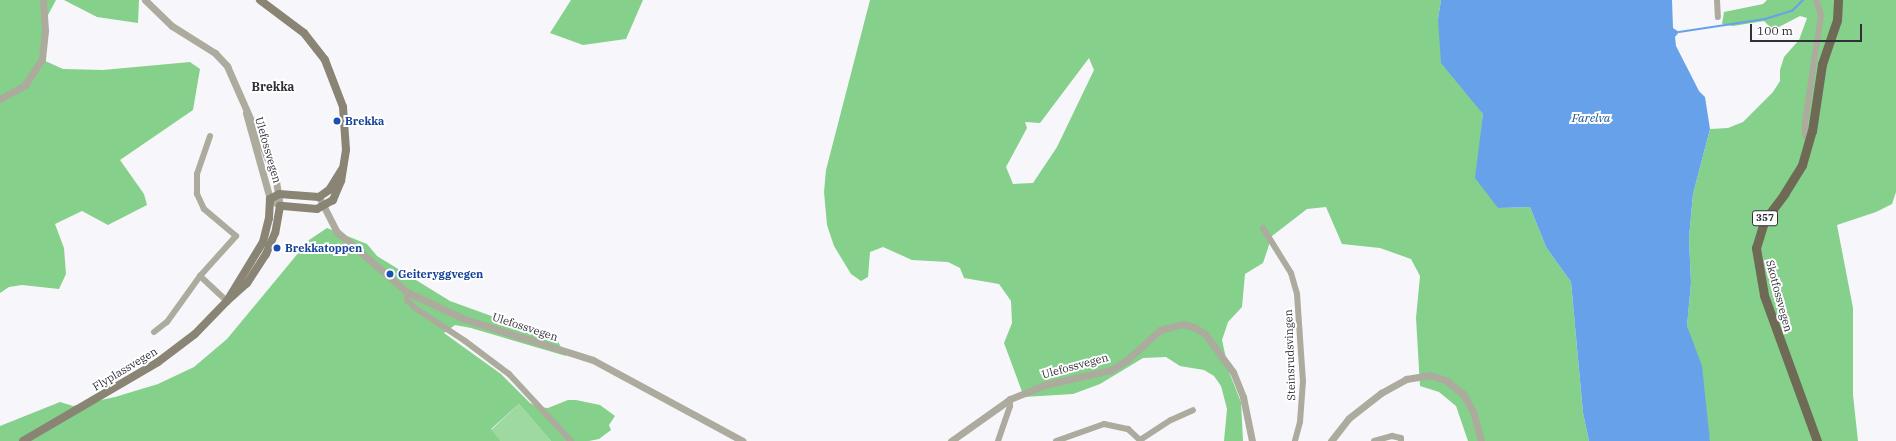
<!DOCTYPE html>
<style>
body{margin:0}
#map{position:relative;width:1896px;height:441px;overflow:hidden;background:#f7f6fb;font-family:"IBM Plex Serif",serif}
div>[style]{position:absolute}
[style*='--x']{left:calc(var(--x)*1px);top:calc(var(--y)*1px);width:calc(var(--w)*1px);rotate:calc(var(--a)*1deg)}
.green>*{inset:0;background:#9fd9a2}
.forest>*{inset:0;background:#85d08a}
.water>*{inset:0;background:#67a1e9}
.stream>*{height:2px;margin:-1px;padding:0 1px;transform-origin:1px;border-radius:1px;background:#67a1e9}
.minor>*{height:6px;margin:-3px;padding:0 3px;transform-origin:3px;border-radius:3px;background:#adaa9e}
.tertiary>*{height:7px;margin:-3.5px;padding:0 3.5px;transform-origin:3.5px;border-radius:3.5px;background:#adaa9e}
.secondary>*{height:8px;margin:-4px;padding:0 4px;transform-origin:4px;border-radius:4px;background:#898474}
.primary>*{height:9px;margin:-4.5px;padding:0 4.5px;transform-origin:4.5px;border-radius:4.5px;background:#6f6a56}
.dots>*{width:11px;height:11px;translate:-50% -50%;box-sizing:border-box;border:2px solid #fff;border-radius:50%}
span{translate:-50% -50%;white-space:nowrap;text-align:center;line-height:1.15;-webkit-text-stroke:4px #fff;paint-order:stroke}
.shield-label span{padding:1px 3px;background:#fff;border:1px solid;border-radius:3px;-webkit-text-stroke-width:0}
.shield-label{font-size:10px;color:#322f39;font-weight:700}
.transit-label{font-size:11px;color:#164399;font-weight:700}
.left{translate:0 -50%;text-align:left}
.street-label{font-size:11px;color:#322f39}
.neighbourhood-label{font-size:12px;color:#322f39;font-weight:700}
.water-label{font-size:12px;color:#1c5597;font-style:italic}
.scale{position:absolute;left:1750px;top:24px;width:112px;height:18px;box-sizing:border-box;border:2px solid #322f39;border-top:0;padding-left:5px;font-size:12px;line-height:14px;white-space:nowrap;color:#322f39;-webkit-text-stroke:3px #fff;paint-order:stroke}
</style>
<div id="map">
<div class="green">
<div style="clip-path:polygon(519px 404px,551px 441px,501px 441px,491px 430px)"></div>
</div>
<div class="forest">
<div style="clip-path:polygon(0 0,56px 0,47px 17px,43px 60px,63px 69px,103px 70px,190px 62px,200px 69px,193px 110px,120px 160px,144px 194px,147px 205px,108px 225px,82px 211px,55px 224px,64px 248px,66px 274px,59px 289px,22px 285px,9px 287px,0 293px)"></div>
<div style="clip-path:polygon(64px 0,139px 0,138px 23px,97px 17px)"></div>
<div style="clip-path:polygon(571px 0,643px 0,626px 39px,583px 45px,550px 33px)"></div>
<div style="clip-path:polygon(evenodd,870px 0,1441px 0,1438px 19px,1465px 89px,1483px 114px,1480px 144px,1498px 208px,1530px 207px,1546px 247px,1571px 282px,1583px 413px,1589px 441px,1468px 441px,1456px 406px,1439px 392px,1420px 386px,1416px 318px,1420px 276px,1411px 259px,1380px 248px,1342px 244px,1326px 207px,1307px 209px,1272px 236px,1263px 263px,1245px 274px,1242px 307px,1228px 322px,1222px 340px,1229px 372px,1241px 402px,1243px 441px,1224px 441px,1227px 409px,1221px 386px,1214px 376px,1204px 370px,1180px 366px,1166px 357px,1143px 358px,1100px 384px,1073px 394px,1024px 397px,1004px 343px,1012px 323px,1011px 301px,999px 284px,964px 278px,960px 268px,948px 262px,912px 260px,883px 247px,870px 252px,868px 277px,861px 281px,851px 274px,834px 246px,827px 225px,824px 192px,826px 170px,870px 0,1089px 58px,1094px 70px,1057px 147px,1033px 183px,1013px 184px,1006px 167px,1027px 128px,1025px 122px,1040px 123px,1089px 58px)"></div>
<div style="clip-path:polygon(1767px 0,1896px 0,1896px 192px,1892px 204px,1876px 212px,1837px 225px,1853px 308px,1853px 395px,1858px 441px,1710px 441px,1687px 326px,1691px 283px,1689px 238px,1693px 194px,1710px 129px,1728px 128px,1743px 122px,1773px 92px,1780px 81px,1780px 70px,1784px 57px,1799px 40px,1807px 18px,1800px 16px,1773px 30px,1764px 21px,1733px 26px,1722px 24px,1724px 12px,1763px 4px)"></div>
<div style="clip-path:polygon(327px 228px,367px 244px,377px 256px,450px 301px,557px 340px,566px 356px,471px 328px,455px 325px,444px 333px,501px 374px,530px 403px,538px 407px,548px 408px,568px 400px,576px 400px,600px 405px,615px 416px,609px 425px,611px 430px,599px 439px,589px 441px,551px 441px,519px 404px,491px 429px,501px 441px,0 441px,0 426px,60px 402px,73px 406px,115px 397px,158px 384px,194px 367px,227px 339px,309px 240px)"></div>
</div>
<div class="water">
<div style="clip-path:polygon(1441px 0,1672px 0,1673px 28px,1679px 32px,1675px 37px,1676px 46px,1699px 91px,1705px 97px,1710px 129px,1693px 194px,1689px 238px,1691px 283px,1687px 326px,1702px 366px,1710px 441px,1589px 441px,1583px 413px,1571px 282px,1546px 247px,1530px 207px,1498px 208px,1475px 178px,1483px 114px,1441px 63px,1438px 19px)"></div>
</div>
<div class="stream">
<div style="--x:1679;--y:32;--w:87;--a:-8.6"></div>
<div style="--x:1765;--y:19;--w:28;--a:-17"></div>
<div style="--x:1792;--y:11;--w:16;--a:-45"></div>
</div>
<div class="minor">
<div style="--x:1717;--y:0;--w:17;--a:87"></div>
<div style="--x:1809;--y:142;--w:9;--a:-117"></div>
<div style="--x:1805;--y:134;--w:11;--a:-90"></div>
<div style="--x:1805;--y:123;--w:109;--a:-81.6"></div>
<div style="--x:1821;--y:15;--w:16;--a:-108"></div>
<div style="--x:1263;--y:228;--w:53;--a:58.1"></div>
<div style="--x:1291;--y:273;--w:22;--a:74"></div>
<div style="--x:1297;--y:294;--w:87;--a:86.1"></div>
<div style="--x:1303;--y:381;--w:41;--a:94.2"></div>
<div style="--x:1300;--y:422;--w:20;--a:105"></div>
<div style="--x:200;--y:276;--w:37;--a:43"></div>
<div style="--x:407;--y:292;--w:8;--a:90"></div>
<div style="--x:407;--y:300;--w:11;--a:45"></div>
<div style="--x:415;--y:308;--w:60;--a:33.4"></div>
<div style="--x:465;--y:341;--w:55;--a:36.9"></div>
<div style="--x:509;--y:374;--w:91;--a:47.2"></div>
<div style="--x:154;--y:332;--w:16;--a:-38"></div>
<div style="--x:167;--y:322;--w:57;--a:-54.3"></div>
<div style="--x:200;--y:276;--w:54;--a:-48"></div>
<div style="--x:236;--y:236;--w:42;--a:-139.8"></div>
<div style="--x:204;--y:209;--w:17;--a:-115"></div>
<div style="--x:197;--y:194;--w:20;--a:-90"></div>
<div style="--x:197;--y:174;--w:40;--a:-71.1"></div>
<div style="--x:1140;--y:440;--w:37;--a:-33"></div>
<div style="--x:1171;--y:420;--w:24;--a:-24"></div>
<div style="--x:998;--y:441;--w:37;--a:-71"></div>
<div style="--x:1010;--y:406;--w:7;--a:-90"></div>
<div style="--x:1056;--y:441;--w:51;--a:-19.5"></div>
<div style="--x:1104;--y:424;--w:25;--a:12"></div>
<div style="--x:1128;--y:429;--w:18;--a:43"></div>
<div style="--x:1374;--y:441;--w:19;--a:-16"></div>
<div style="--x:1392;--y:436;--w:9;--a:13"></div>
<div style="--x:1401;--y:438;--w:3;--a:90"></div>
</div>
<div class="tertiary">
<div style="--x:145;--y:0;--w:37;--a:44"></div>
<div style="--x:172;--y:26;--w:51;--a:32.1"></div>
<div style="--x:215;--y:53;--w:18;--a:47"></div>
<div style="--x:227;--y:66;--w:92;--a:66.2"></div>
<div style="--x:264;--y:150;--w:33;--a:69"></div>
<div style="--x:276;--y:181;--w:25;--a:81"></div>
<div style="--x:0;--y:99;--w:29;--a:-29"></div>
<div style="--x:25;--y:85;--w:31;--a:-57"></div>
<div style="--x:42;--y:59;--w:29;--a:-84"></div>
<div style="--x:45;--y:30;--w:30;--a:-94"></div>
<div style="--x:246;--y:113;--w:89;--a:74.4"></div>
<div style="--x:270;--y:199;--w:12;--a:35"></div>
<div style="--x:319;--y:197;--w:39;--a:63"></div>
<div style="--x:337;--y:232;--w:92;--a:40.6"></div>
<div style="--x:407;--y:292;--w:63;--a:25.3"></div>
<div style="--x:464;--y:319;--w:135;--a:17.6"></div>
<div style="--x:593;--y:360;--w:170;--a:28.4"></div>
<div style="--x:951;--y:441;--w:72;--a:-35.4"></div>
<div style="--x:1010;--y:399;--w:37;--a:-22"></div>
<div style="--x:1044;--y:385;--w:69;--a:-12.6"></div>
<div style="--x:1111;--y:370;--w:19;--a:-32"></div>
<div style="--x:1127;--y:360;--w:45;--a:-42.3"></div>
<div style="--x:1160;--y:330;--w:23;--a:-15"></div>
<div style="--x:1182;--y:324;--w:12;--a:14"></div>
<div style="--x:1194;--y:327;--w:13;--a:32"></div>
<div style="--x:1205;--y:334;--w:47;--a:53.6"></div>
<div style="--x:1233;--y:372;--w:27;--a:68"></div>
<div style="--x:1243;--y:397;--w:45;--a:78.4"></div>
<div style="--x:1331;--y:441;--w:29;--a:-52"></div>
<div style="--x:1349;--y:418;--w:41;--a:-38"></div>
<div style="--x:1381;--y:393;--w:29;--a:-29"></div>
<div style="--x:1406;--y:379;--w:24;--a:-9"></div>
<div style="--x:1430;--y:375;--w:18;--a:19"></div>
<div style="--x:1447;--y:381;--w:21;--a:39"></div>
<div style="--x:1463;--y:394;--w:20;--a:60"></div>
<div style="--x:1473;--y:411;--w:31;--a:75"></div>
</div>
<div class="secondary">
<div style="--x:260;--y:0;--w:55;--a:36.9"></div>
<div style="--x:304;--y:33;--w:34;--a:52"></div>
<div style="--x:325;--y:60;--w:50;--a:69"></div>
<div style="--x:343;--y:107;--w:43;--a:86"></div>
<div style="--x:346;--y:150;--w:31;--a:99"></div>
<div style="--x:341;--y:181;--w:21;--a:113"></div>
<div style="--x:333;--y:200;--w:18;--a:151"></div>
<div style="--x:317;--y:209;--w:37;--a:-175"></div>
<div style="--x:280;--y:206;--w:27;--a:100"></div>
<div style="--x:275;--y:233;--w:23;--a:113"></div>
<div style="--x:266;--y:254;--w:35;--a:123"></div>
<div style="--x:247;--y:283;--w:27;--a:138"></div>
<div style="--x:227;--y:301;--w:69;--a:-58.6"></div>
<div style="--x:263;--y:242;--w:25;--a:-76"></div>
<div style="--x:269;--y:218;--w:19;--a:-87"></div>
<div style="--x:270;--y:199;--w:10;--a:-29"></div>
<div style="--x:279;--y:194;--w:40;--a:4.3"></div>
<div style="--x:319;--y:197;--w:12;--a:-35"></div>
<div style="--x:329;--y:190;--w:25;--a:-58"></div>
<div style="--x:23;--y:441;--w:156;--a:-30.3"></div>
<div style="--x:158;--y:362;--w:46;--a:-37.1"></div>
<div style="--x:195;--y:334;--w:46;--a:-45.9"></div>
</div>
<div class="primary">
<div style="--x:1817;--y:441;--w:155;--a:-110"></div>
<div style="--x:1764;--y:295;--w:48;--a:-99.7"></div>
<div style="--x:1756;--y:248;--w:28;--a:-73"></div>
<div style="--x:1764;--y:221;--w:34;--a:-53"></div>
<div style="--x:1784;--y:194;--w:34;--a:-58"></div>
<div style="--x:1802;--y:165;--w:35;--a:-74"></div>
<div style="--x:1812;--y:131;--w:68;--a:-81.5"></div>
<div style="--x:1822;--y:64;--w:46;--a:-71.2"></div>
<div style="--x:1837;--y:20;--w:20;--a:-87"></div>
</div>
<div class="dots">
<div style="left:337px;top:121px;background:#1a4fb4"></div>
<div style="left:277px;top:248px;background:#1a4fb4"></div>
<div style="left:390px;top:274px;background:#1a4fb4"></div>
</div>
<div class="shield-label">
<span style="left:1765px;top:218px">357</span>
</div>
<div class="transit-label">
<span class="left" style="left:345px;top:121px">Brekka</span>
<span class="left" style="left:285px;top:248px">Brekkatoppen</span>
<span class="left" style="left:398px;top:274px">Geiteryggvegen</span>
</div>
<div class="street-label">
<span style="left:268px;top:150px;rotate:74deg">Ulefossvegen</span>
<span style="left:1779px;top:296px;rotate:75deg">Skotfossvegen</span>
<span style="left:525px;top:327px;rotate:18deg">Ulefossvegen</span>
<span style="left:1290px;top:355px;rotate:-92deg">Steinsrudsvingen</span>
<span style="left:1075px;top:366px;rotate:-15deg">Ulefossvegen</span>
<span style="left:125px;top:369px;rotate:-31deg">Flyplassvegen</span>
</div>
<div class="neighbourhood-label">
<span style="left:273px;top:87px">Brekka</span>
</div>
<div class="water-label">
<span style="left:1591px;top:118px">Farelva</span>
</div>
<div class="scale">100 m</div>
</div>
